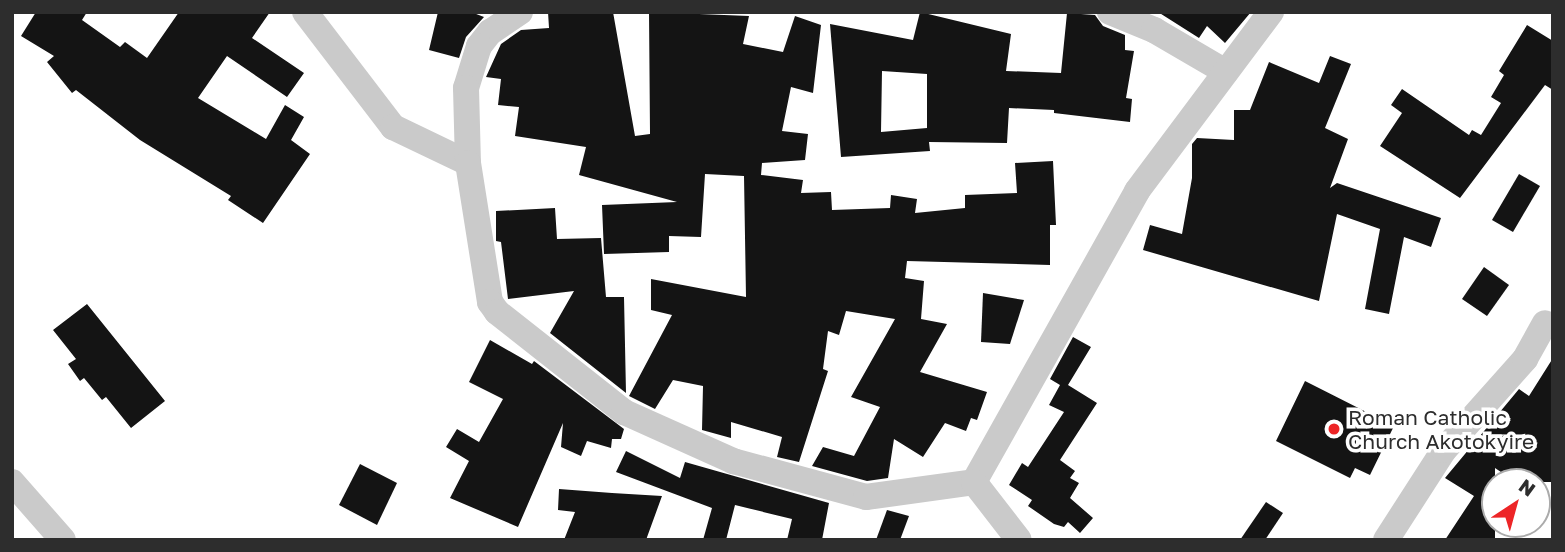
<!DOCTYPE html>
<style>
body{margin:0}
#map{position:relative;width:1565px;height:552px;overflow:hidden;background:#fff;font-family:"Golos Text",sans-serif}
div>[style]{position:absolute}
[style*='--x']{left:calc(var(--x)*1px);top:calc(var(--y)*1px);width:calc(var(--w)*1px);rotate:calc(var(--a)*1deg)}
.building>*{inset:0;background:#141414}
.street>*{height:26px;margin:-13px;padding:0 13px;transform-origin:13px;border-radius:13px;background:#cacaca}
.dots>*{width:19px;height:19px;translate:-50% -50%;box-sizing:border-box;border:4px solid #fff;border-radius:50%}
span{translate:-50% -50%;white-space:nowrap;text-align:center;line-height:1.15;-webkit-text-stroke:7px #fff;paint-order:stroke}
.poi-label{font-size:21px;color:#2d2d2d}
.left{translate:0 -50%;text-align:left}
.frame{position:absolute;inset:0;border:14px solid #2d2d2d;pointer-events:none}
.north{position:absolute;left:1481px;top:468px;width:70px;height:70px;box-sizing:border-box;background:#fff;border:2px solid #ababab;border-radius:50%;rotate:36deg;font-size:19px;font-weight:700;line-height:28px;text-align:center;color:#2d2d2d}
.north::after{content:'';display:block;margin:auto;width:24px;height:32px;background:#ed2527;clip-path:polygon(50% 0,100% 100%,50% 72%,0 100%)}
</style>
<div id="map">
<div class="building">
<div style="clip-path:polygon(36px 12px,87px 12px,82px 20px,120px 47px,125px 42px,147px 58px,179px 12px,270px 12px,252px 38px,304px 73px,287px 97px,227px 56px,198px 98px,266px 139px,285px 105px,304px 117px,291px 140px,310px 154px,263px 223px,228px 200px,231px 196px,140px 140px,76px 90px,72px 93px,47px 62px,54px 56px,21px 36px)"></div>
<div style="clip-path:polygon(438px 12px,471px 12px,484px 17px,466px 37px,459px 58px,429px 50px)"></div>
<div style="clip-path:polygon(548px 12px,613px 12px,635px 136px,650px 134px,649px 12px,749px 16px,743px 44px,783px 52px,795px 16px,821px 25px,813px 93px,791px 87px,782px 131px,808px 134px,805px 160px,762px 163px,761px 175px,803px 180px,801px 193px,831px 192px,832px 210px,890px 208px,891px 195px,917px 199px,915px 213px,965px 208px,965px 195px,1017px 193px,1015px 163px,1053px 161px,1056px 225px,1050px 225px,1050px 265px,907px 261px,905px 278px,924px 281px,921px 319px,947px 324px,920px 372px,987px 392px,977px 420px,971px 418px,966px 431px,945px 423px,923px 457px,894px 439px,888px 478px,867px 481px,812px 466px,823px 447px,854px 456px,880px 407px,851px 397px,895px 319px,846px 311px,839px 335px,828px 331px,823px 369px,828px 371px,799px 462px,777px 457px,782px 437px,731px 422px,731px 438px,702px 430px,703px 386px,673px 380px,655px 409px,629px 396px,672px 315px,651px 310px,651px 279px,746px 297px,744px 176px,705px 174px,701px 237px,669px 236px,669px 252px,604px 254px,602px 205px,677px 202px,579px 175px,586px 147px,515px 136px,519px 107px,498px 105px,501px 79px,486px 77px,501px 44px,521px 30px,549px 28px)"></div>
<div style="clip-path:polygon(evenodd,920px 12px,1011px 34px,1006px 71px,1061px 73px,1067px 13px,1095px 15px,1103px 26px,1125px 35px,1125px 50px,1134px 51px,1126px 98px,1132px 99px,1130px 122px,1054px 113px,1054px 110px,1009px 108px,1007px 143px,929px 142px,930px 151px,841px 157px,830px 24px,913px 40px,920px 12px,882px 71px,927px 74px,927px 128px,881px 132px,882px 71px)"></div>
<div style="clip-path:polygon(1158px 12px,1251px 12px,1225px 43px,1207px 26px,1199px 38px)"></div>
<div style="clip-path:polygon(1527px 25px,1553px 41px,1553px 90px,1545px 85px,1460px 198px,1380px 146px,1402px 113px,1391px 105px,1402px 89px,1469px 135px,1472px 130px,1481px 135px,1501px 103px,1491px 97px,1504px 75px,1499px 71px)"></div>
<div style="clip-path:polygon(1330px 56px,1351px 64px,1325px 128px,1348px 139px,1330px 188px,1337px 183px,1441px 218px,1431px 247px,1404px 237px,1389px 314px,1365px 309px,1380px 229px,1337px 214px,1319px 301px,1143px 250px,1150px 225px,1182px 234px,1192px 178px,1192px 144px,1197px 138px,1234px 140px,1234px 110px,1250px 110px,1269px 62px,1319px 83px)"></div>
<div style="clip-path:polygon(1519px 174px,1540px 186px,1513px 232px,1492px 220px)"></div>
<div style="clip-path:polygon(555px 208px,557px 239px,601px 238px,606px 297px,624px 297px,626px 393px,550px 333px,574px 291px,508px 299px,501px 242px,496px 241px,496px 211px)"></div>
<div style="clip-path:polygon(1484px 267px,1509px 285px,1487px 316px,1462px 299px)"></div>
<div style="clip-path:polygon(983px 293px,1024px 300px,1010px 344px,981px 342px)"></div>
<div style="clip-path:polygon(87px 304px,165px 401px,131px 428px,106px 397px,102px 400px,84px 378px,80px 381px,68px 364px,76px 359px,53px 330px)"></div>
<div style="clip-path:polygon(1073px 337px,1091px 347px,1068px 385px,1097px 403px,1060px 460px,1075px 471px,1070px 478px,1079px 483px,1070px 498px,1093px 518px,1080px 533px,1068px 522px,1064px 527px,1054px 524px,1028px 506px,1032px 500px,1009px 485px,1022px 463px,1028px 467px,1064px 412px,1049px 405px,1060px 385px,1050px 379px)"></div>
<div style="clip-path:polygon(490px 340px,532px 364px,534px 361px,624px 429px,621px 439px,612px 439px,611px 448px,587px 441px,581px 456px,561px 447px,563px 423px,518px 527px,450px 498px,469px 461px,446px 447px,457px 429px,479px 442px,503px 399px,469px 382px)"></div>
<div style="clip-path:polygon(1553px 358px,1553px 482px,1516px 482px,1495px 468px,1495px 540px,1445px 540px,1474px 496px,1445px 478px,1519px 389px,1529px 396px)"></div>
<div style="clip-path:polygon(1305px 381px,1394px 426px,1370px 475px,1355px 468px,1350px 478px,1276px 441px)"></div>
<div style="clip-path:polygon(626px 451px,680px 478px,685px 462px,829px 503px,822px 540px,787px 540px,792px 519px,735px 505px,726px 540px,703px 540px,712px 508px,616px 472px)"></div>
<div style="clip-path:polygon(360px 464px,397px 483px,377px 525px,339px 505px)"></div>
<div style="clip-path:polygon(559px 489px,612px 493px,662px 496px,646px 540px,564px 540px,575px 512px,558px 510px)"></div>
<div style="clip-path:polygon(1266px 502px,1283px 513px,1265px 540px,1240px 540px)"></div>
<div style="clip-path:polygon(887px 510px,909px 516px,900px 540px,876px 540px)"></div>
</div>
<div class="street">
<div style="--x:305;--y:12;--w:145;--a:52.6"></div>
<div style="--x:393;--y:127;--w:83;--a:25.6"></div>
<div style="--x:520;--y:12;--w:36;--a:146"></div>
<div style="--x:490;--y:32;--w:18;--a:128"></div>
<div style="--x:479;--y:46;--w:44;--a:107.2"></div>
<div style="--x:466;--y:88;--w:75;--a:88.5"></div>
<div style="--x:468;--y:163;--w:141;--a:81"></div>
<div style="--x:490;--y:302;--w:12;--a:55"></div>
<div style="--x:497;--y:312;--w:162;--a:38.2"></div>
<div style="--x:624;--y:412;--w:120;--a:24.2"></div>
<div style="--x:733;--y:461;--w:138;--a:15.1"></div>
<div style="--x:866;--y:497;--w:109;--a:-7.9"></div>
<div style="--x:1110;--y:12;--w:48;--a:22.2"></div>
<div style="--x:1154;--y:30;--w:83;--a:30.3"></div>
<div style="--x:12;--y:482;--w:77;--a:48.7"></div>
<div style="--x:974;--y:482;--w:334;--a:-60.7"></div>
<div style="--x:1137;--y:191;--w:224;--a:-53.2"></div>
<div style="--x:974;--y:482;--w:73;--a:52.2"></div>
<div style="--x:1386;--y:540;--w:107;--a:-57.2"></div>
<div style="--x:1444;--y:450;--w:122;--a:-48.3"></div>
<div style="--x:1525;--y:359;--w:41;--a:-60.9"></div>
</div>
<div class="dots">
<div style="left:1334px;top:429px;background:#ed2527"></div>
</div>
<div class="poi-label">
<span class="left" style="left:1348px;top:429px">Roman Catholic<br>Church Akotokyire</span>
</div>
<div class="frame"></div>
<div class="north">N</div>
</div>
